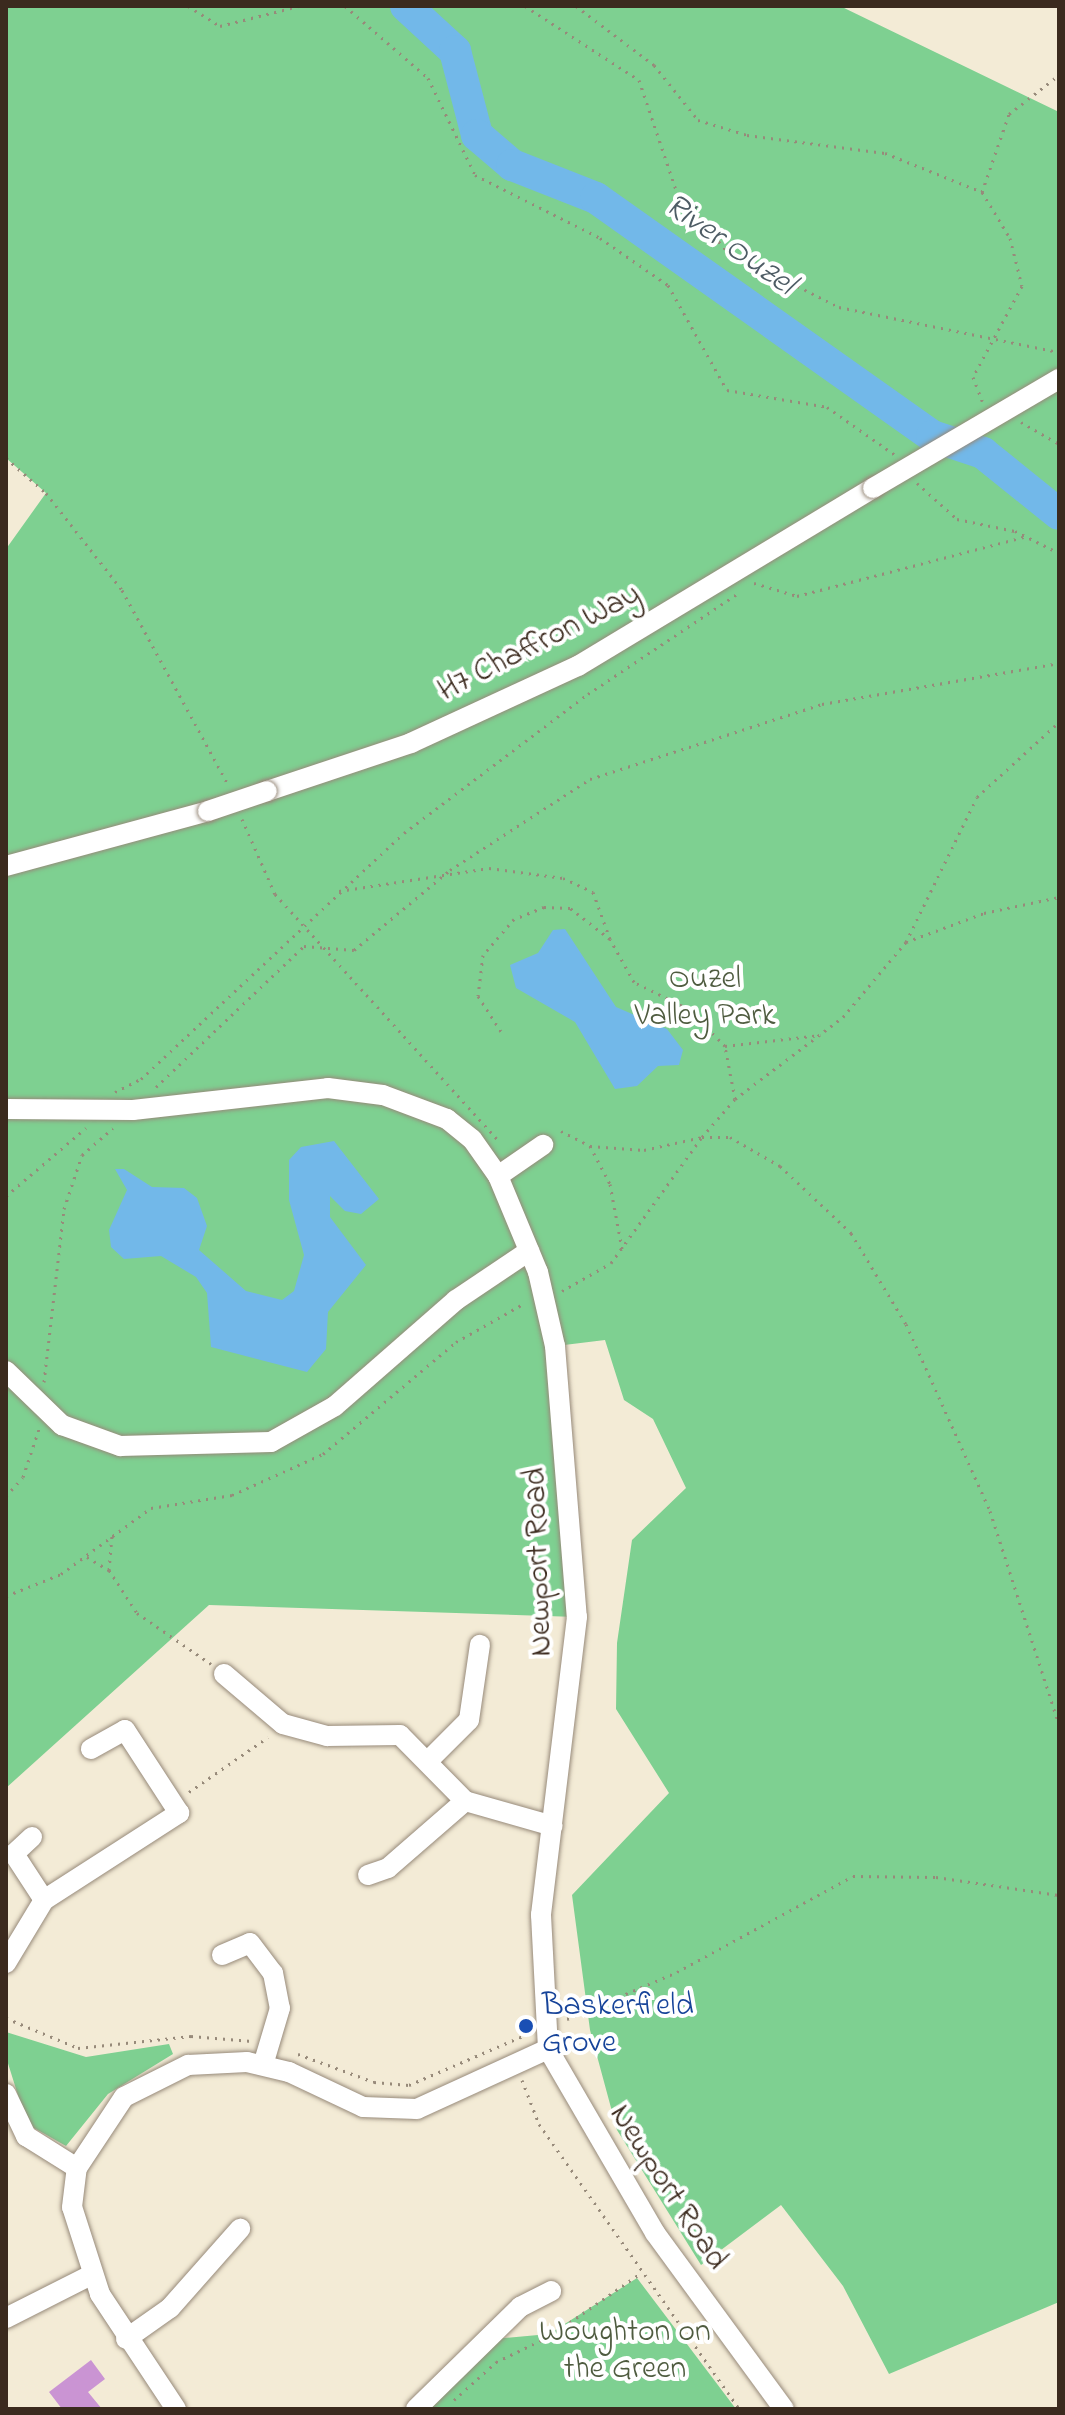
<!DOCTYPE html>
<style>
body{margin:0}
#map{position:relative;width:1065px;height:2415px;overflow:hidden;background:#f3ebd6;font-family:"Indie Flower",sans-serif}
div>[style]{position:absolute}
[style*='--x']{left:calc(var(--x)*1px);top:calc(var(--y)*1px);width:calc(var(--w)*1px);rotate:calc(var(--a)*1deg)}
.green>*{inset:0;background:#7ed091}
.water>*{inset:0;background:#72b8e9}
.river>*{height:32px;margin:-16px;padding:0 16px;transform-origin:16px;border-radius:16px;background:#72b8e9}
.building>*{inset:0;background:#ca94d3}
.path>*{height:3px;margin-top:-1.5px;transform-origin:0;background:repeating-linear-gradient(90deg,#978a7a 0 2px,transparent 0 8px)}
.roads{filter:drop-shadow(0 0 2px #978a7a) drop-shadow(0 0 2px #978a7a)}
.minor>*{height:20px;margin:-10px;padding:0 10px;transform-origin:10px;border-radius:10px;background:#fff}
.bridges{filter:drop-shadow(0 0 2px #978a7a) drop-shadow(0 0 2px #978a7a)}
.minor-bridge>*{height:20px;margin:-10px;padding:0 10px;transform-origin:10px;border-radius:10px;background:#fff}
.dots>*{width:22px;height:22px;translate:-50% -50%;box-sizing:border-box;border:4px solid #fff;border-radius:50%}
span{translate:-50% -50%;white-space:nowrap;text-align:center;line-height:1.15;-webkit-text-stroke:8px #fff;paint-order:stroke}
.street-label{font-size:32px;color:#3b2a1e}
.park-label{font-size:32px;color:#4f5c40}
.transit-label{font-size:32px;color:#164399}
.left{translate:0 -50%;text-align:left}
.water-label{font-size:34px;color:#4e5c65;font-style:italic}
.frame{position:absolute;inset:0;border:8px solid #3b2a1e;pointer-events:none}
</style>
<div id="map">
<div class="green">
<div style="clip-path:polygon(6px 6px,840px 6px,1059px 112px,1059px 2302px,889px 2374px,843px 2286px,781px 2205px,701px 2265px,617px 2130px,590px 2030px,572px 1895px,669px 1793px,616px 1709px,617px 1643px,632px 1540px,686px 1488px,653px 1419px,624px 1400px,605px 1340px,556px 1346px,577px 1617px,209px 1605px,6px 1788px,6px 549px,46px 493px,6px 458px)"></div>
<div style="clip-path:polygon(6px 2032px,86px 2057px,169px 2044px,173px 2054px,108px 2094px,66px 2146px,27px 2124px,6px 2057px)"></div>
<div style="clip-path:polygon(637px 2278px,736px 2409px,416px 2409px,493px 2339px,549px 2334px)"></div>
</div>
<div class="water">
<div style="clip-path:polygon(565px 929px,616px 1007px,667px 1029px,683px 1050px,679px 1065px,658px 1066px,637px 1086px,615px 1089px,575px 1022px,516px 988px,510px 965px,538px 953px,553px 930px)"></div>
<div style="clip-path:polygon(334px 1141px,379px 1199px,361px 1214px,345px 1211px,330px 1196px,330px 1217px,366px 1265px,328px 1312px,326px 1349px,307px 1372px,211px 1347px,207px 1293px,196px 1277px,161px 1256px,124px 1259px,111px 1247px,109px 1230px,127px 1190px,115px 1169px,124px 1169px,152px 1187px,184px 1188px,197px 1198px,207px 1226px,199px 1250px,246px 1291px,282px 1300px,294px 1291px,304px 1255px,289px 1200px,289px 1160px,301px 1147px)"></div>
</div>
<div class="river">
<div style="--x:406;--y:6;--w:67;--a:42.6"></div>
<div style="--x:455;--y:51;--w:87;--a:75.3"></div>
<div style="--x:477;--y:135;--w:46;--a:40.6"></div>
<div style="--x:512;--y:165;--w:90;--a:21.4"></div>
<div style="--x:596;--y:198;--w:412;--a:35.3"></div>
<div style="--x:932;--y:436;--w:54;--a:18.4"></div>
<div style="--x:983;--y:453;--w:97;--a:38.8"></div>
</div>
<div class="building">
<div style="clip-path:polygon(91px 2360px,105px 2379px,88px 2392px,102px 2409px,62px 2409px,49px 2392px)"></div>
</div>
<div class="path">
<div style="--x:188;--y:6;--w:38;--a:32"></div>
<div style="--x:220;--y:26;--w:81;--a:-14.2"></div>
<div style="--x:345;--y:6;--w:110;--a:40.9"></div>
<div style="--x:428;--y:78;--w:108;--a:64.1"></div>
<div style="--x:475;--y:175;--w:140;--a:26.7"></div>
<div style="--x:600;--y:238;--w:83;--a:34.7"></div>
<div style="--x:668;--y:285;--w:120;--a:60.7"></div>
<div style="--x:727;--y:390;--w:101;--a:9.6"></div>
<div style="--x:827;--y:407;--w:83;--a:35.2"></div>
<div style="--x:525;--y:6;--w:136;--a:33"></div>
<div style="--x:639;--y:80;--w:119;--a:71.4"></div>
<div style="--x:677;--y:193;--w:75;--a:49.3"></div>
<div style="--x:726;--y:250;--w:127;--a:26.8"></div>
<div style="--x:839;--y:307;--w:225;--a:11.6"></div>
<div style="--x:576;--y:6;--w:98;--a:37.1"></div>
<div style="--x:654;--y:65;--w:70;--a:51.3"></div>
<div style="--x:698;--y:120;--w:51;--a:17"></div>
<div style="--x:747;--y:135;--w:139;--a:7.4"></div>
<div style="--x:885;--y:153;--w:105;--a:21.9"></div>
<div style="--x:982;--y:192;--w:54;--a:58.7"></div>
<div style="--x:1010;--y:238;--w:49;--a:76"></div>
<div style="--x:1022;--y:286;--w:103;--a:118.3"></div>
<div style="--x:973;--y:377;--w:26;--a:69"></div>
<div style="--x:982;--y:192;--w:83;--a:-70.9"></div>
<div style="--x:1009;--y:114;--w:63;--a:-38"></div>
<div style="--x:1021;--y:422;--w:44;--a:30.1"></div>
<div style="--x:6;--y:458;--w:53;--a:41.2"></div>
<div style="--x:46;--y:493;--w:123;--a:51.9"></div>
<div style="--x:122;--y:590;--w:223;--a:61.4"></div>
<div style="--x:917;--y:483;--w:54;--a:42"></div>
<div style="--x:957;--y:519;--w:59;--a:11.7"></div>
<div style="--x:1015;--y:531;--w:49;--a:26.6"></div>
<div style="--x:754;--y:583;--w:45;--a:16.8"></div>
<div style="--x:797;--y:596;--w:239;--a:-14.6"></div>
<div style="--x:242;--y:819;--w:82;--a:66.3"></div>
<div style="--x:275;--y:894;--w:333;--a:47.8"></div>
<div style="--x:339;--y:891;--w:152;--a:-8.7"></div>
<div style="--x:489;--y:868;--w:75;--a:7.7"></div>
<div style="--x:563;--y:878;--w:33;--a:25"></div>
<div style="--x:593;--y:892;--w:50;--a:70.1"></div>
<div style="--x:610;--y:939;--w:51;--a:-142.2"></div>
<div style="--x:570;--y:908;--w:26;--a:-178"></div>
<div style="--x:544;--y:907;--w:32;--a:158"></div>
<div style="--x:514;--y:919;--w:48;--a:130.7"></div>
<div style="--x:483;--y:955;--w:41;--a:97"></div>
<div style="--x:478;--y:996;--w:44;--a:57"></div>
<div style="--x:906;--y:942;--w:161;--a:-63.9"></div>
<div style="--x:977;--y:797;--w:111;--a:-42.4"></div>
<div style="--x:725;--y:1046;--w:96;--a:-6.6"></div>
<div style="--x:156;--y:1087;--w:204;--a:-43.6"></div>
<div style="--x:304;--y:946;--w:50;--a:4.6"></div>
<div style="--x:354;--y:950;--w:125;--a:-39.8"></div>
<div style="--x:450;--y:870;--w:167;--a:-33"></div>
<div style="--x:590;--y:779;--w:244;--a:-17.9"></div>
<div style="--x:822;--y:704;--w:241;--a:-9.8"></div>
<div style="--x:115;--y:1092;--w:29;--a:-27"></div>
<div style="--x:141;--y:1079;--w:360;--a:-43.1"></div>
<div style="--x:404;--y:833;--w:231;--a:-37.1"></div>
<div style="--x:588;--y:694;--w:179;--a:-33.9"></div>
<div style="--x:735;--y:1099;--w:136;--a:-37.2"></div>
<div style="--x:843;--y:1017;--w:98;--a:-50"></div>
<div style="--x:906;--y:942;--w:83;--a:-20.4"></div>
<div style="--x:984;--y:913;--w:77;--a:-12"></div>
<div style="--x:561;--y:1131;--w:33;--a:27"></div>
<div style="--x:590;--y:1146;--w:43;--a:62.2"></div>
<div style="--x:610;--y:1184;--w:66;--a:79.5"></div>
<div style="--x:590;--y:1146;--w:54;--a:4.2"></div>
<div style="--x:644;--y:1150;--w:59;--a:-12.6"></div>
<div style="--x:702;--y:1137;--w:50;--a:-49"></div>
<div style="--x:735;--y:1099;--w:54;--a:-100.7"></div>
<div style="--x:725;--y:1046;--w:52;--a:-134.2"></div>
<div style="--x:689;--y:1009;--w:61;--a:-153.9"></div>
<div style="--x:634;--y:982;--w:49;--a:-119.2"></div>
<div style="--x:6;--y:1196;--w:105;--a:-40.4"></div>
<div style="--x:562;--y:1291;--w:56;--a:-29.7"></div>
<div style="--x:611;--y:1263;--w:155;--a:-54.2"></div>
<div style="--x:702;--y:1137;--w:28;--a:0"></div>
<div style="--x:730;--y:1137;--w:58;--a:30.1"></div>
<div style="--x:780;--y:1166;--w:98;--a:43.3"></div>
<div style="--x:851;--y:1233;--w:106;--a:58.9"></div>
<div style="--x:906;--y:1324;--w:205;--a:65.8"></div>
<div style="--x:990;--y:1511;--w:225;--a:72.1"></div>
<div style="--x:44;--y:1382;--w:174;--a:-83.4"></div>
<div style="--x:64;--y:1209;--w:57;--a:-71.6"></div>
<div style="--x:82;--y:1155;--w:41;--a:-41.1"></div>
<div style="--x:6;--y:1496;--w:25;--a:-48"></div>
<div style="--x:23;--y:1477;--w:51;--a:-71.6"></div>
<div style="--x:87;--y:1557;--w:26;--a:31"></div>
<div style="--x:109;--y:1570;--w:51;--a:56.9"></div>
<div style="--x:137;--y:1613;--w:90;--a:34.6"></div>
<div style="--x:109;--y:1570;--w:36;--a:-85"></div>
<div style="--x:6;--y:1596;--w:59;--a:-21.8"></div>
<div style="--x:61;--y:1574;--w:112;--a:-36.3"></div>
<div style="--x:151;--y:1508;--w:82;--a:-9.1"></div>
<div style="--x:232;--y:1495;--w:100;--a:-24.3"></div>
<div style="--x:323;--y:1454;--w:174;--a:-40.1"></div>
<div style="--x:456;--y:1342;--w:79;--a:-29.5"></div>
<div style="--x:189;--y:1792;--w:96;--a:-34.8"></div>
<div style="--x:6;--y:2018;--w:78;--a:22.6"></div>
<div style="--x:78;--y:2048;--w:114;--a:-6.1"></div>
<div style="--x:191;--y:2036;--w:61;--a:4.7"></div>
<div style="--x:567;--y:2019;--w:120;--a:-23.1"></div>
<div style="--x:677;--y:1972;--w:200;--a:-28.6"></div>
<div style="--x:853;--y:1876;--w:83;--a:0.7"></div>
<div style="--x:936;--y:1877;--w:124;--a:8.3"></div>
<div style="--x:298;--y:2054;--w:81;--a:20.2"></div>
<div style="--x:374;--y:2082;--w:35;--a:5"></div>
<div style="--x:409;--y:2085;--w:132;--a:-23.3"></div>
<div style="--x:522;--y:2080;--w:47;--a:68.9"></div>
<div style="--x:539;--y:2124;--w:348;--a:54.9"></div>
<div style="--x:454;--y:2400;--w:57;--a:-42.1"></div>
<div style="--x:496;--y:2362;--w:60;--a:-25.7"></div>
<div style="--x:550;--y:2336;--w:111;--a:-34.7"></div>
</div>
<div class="roads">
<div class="minor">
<div style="--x:267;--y:791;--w:152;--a:-18.4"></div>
<div style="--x:411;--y:743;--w:184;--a:-24.8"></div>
<div style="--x:578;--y:666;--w:345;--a:-31.1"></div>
<div style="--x:6;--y:866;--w:209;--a:-15.2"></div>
<div style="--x:6;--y:1109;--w:127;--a:0.5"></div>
<div style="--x:133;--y:1110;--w:196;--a:-6.4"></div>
<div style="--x:328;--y:1088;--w:55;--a:7.3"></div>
<div style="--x:383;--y:1095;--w:68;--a:20.6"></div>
<div style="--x:447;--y:1119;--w:32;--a:39"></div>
<div style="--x:472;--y:1139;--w:45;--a:54.9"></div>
<div style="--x:498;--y:1176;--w:104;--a:67.4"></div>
<div style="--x:538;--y:1272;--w:76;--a:77.1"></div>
<div style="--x:555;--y:1346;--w:272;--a:85.4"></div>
<div style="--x:577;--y:1617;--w:300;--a:96.9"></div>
<div style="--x:541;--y:1915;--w:134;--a:87"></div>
<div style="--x:548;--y:2049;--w:213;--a:59.8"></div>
<div style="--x:655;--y:2233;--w:218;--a:53.8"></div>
<div style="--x:498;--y:1176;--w:55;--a:-34.6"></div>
<div style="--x:6;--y:1371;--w:78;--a:44"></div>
<div style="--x:62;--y:1425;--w:62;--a:19.9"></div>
<div style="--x:120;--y:1446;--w:151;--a:-1.5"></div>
<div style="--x:271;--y:1442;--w:73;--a:-29.4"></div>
<div style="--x:335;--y:1406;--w:161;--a:-41.2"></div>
<div style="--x:456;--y:1300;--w:88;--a:-33.9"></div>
<div style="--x:224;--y:1674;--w:77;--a:40.3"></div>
<div style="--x:283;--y:1724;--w:46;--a:15.3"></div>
<div style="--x:327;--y:1736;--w:73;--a:-0.8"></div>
<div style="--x:400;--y:1735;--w:93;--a:45.4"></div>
<div style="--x:465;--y:1801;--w:91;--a:15.9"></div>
<div style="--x:430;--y:1759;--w:55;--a:-45"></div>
<div style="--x:469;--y:1720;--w:76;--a:-81.7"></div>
<div style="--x:32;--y:1837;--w:25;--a:137"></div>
<div style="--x:14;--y:1854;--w:55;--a:56.9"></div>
<div style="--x:368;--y:1875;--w:21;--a:-19"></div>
<div style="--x:388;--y:1868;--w:102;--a:-41"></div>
<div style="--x:222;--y:1955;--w:30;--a:-23"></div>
<div style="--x:250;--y:1943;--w:38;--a:53"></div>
<div style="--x:273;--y:1973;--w:36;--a:79"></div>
<div style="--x:280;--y:2008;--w:59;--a:106.6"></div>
<div style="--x:6;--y:1963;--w:74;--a:-58.9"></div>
<div style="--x:44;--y:1900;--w:161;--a:-32.8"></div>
<div style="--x:179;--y:1813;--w:99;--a:-123"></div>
<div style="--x:125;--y:1730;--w:39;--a:151"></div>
<div style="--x:6;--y:2094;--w:47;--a:64.5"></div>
<div style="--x:26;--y:2136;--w:60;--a:32.1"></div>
<div style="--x:6;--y:2318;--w:95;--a:-26.8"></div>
<div style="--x:126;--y:2339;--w:54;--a:-35.2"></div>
<div style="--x:170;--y:2308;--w:106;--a:-48.5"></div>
<div style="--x:176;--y:2409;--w:138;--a:-123.5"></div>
<div style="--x:100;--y:2294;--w:91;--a:-107.8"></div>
<div style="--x:72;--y:2207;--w:39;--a:-83"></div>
<div style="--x:77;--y:2168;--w:85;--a:-56.5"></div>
<div style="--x:124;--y:2097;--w:72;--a:-26.6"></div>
<div style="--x:188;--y:2065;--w:59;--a:-2.9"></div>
<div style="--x:247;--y:2062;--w:43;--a:13.4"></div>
<div style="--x:289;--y:2072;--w:82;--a:25.3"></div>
<div style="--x:363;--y:2107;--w:54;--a:2.1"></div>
<div style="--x:417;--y:2109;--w:144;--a:-24.6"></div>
<div style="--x:416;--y:2409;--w:146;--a:-44.4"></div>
<div style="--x:520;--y:2307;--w:35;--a:-27"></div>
</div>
</div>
<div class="bridges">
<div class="minor-bridge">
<div style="--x:873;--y:488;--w:216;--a:-30.4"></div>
<div style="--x:208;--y:811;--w:62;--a:-18.7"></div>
</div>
</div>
<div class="dots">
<div style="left:526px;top:2026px;background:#1a4fb4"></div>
</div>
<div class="street-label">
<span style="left:540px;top:644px;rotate:-27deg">H7 Chaffron Way</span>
<span style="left:540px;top:1562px;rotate:-92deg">Newport Road</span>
<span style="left:667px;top:2188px;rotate:57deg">Newport Road</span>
</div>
<div class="park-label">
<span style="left:705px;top:999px">Ouzel<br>Valley Park</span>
<span style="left:625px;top:2352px">Woughton on<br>the Green</span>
</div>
<div class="transit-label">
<span class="left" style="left:542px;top:2026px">Baskerfield<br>Grove</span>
</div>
<div class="water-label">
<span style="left:729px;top:246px;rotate:35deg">River Ouzel</span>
</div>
<div class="frame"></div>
</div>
